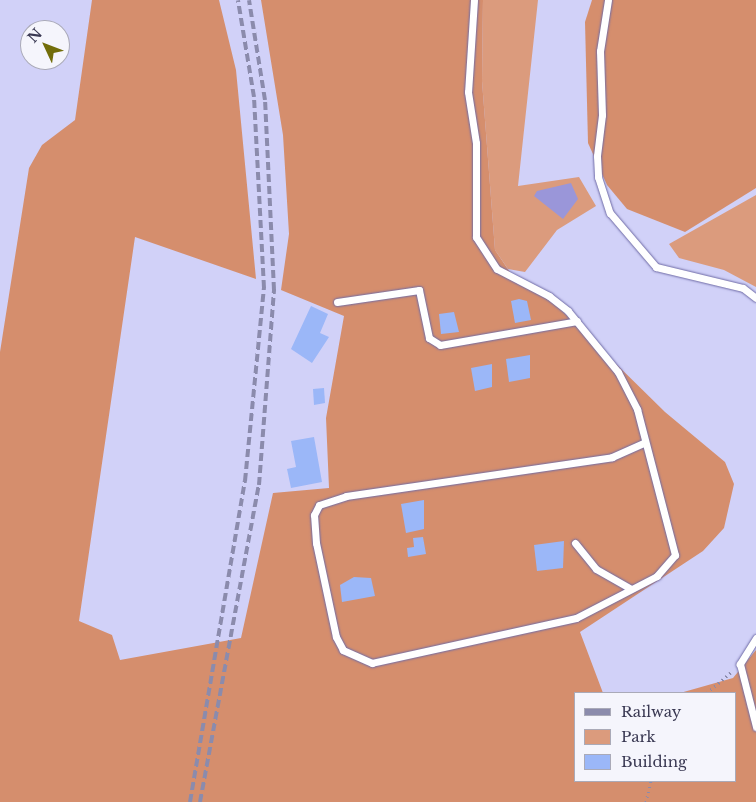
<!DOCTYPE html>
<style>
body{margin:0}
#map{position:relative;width:756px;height:802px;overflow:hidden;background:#d1d1f8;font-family:"Libre Baskerville",serif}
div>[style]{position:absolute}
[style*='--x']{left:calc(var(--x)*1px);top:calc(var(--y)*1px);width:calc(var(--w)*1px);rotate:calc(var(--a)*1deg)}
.green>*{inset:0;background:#db9b7d}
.forest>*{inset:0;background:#d58e6d}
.water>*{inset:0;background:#9a96d9}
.building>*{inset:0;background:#9bb7f8}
.path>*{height:3px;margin-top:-1.5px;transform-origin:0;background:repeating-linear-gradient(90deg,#8a8aab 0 1px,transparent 0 5px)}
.roads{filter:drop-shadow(0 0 1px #6f6ba6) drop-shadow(0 0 1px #6f6ba6)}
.lane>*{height:7px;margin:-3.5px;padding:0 3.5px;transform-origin:3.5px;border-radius:3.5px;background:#fff}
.rail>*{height:4px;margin-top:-2px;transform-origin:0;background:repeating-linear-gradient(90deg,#8b8bac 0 8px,transparent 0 12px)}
span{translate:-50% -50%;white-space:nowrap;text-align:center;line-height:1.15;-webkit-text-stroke:4px #f5f5fc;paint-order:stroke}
.legend{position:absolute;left:574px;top:692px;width:162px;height:90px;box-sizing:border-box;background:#f5f5fc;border:1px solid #aaaab8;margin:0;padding:6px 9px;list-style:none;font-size:15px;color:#3a3953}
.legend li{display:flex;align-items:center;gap:10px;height:25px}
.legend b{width:25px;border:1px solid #aaaab8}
.north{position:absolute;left:20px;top:20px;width:50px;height:50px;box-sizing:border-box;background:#f5f5fc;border:1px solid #aaaab8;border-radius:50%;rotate:313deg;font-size:14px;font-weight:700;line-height:20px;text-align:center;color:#3a3953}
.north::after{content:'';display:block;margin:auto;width:18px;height:22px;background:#726d0a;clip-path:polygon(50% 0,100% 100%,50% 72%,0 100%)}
</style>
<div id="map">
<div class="green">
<div style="clip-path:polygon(483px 0,538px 0,518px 186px,579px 177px,596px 206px,557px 230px,525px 272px,508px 269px,495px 250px,482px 81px)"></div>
<div style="clip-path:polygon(756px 195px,756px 287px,724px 270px,679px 258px,669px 244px)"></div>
</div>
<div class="forest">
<div style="clip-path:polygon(92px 0,219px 0,236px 70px,256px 279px,135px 237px,79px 621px,112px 635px,120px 660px,241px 638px,273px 493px,329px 488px,326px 418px,344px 316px,281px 290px,289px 234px,283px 135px,261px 0,483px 0,482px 81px,495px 250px,518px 284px,550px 299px,665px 412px,725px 462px,734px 484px,724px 528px,703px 551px,580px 632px,603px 693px,575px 693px,575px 781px,735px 781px,735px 693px,680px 693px,733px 678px,756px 650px,756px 802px,0 802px,0 352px,29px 168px,42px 145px,75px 120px)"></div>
<div style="clip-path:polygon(592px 0,756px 0,756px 188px,685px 232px,627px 209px,607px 185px,588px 143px,585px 22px)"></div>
</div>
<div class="water">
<div style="clip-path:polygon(571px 183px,578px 199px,563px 219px,534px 196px,537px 191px)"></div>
</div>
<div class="building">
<div style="clip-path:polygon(519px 299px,527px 301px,531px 320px,515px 323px,511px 301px)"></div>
<div style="clip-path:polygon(311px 306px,328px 314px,320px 333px,329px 337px,312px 363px,291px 349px)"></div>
<div style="clip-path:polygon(454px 312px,459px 332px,441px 334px,439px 314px)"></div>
<div style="clip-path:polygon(530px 355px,530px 378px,509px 382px,506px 359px)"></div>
<div style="clip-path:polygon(492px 364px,492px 387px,475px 391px,471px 368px)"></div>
<div style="clip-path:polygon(324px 388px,325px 403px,314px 405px,313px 389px)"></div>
<div style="clip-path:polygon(314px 437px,322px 482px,291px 488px,287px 469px,296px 467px,291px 441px)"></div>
<div style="clip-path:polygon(424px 500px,424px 529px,406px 533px,401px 504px)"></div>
<div style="clip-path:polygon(423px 537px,426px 554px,408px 557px,407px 548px,414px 547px,413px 538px)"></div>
<div style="clip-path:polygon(564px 541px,563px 568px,537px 571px,534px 545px)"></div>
<div style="clip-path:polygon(354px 577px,371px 578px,375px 596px,342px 602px,340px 585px)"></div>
</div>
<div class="path">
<div style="--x:707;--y:693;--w:32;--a:-41"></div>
<div style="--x:646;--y:802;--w:22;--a:-77"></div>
</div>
<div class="roads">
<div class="lane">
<div style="--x:474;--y:0;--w:92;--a:93.7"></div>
<div style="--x:468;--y:92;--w:52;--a:81.1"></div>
<div style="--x:476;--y:143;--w:94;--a:90"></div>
<div style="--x:476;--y:237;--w:38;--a:57"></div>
<div style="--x:497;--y:269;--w:59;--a:27.4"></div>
<div style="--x:549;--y:296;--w:24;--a:38"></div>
<div style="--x:568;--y:311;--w:79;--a:50.7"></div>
<div style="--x:618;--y:372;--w:42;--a:62.8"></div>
<div style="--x:637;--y:409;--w:151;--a:75.4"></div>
<div style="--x:675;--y:555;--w:28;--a:131"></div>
<div style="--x:657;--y:576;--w:91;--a:152.6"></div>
<div style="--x:576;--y:618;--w:209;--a:167.6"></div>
<div style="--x:372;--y:663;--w:32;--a:-156"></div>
<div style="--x:343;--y:650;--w:15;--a:-118"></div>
<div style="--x:336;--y:637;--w:96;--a:-102"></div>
<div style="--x:316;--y:543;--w:28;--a:-94"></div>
<div style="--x:314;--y:515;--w:11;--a:-63"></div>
<div style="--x:319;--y:505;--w:28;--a:-18"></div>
<div style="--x:346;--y:496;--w:269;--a:-8.3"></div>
<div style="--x:612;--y:457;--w:35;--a:-24"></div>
<div style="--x:608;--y:0;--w:52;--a:98.9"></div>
<div style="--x:600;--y:51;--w:64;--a:88.2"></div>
<div style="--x:602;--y:115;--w:41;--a:97"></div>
<div style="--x:597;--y:156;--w:21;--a:87"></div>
<div style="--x:598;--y:177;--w:38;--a:72"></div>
<div style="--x:610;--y:213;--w:71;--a:49.6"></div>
<div style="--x:656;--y:267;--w:89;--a:13.6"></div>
<div style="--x:743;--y:288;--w:16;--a:38"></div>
<div style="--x:337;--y:302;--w:83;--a:-8.3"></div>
<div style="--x:419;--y:290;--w:49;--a:78.2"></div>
<div style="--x:429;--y:338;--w:13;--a:32"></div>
<div style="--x:440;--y:345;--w:139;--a:-9.9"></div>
<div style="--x:575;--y:543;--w:33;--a:51"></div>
<div style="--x:596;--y:569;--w:40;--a:29.7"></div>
<div style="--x:756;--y:638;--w:31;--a:122"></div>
<div style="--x:740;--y:664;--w:65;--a:75.7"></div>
</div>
</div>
<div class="rail">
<div style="--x:190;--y:802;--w:326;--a:-80.3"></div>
<div style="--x:245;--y:481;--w:194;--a:-84.4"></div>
<div style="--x:264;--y:288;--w:191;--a:-93"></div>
<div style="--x:254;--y:97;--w:98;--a:-99.4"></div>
<div style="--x:200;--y:802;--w:322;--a:-79.5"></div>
<div style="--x:259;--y:485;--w:196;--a:-85.6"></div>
<div style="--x:274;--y:290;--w:190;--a:-92.7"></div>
<div style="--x:265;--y:100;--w:101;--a:-99.1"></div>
</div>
<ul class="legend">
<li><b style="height:6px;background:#8b8bac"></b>Railway</li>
<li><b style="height:14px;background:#db9b7d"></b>Park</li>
<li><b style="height:14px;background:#9bb7f8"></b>Building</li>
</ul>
<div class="north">N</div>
</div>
